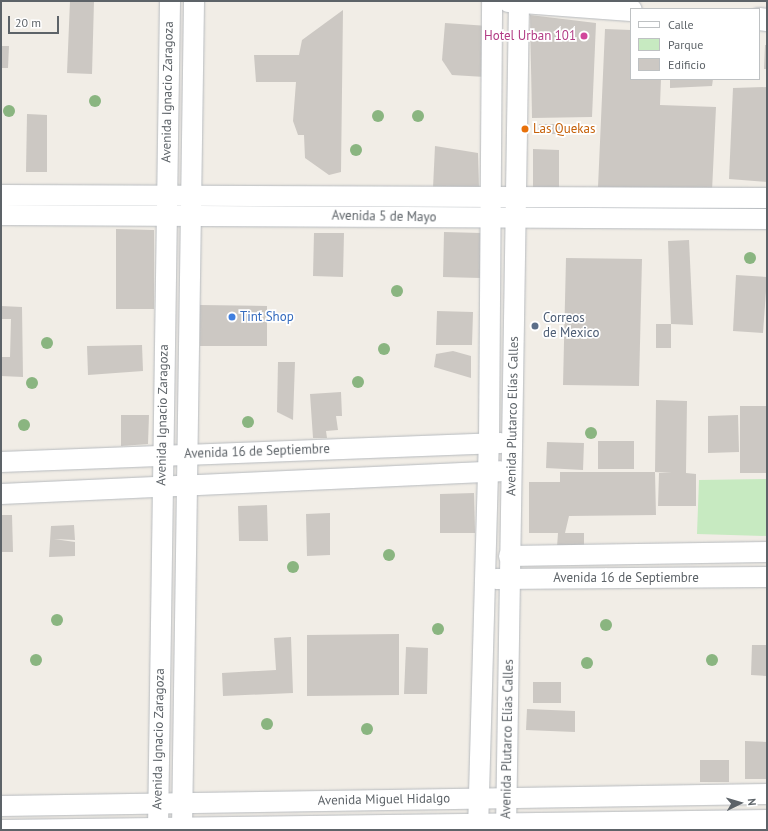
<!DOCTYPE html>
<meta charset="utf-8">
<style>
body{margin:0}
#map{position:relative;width:768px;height:831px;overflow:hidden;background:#f1ede6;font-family:"PT Sans",sans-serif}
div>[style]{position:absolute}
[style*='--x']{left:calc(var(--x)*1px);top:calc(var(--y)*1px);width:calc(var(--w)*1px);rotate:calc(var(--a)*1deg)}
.green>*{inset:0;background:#c7eac1}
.building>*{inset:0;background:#ccc8c3}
.roads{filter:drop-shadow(0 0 1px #b6babe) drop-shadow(0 0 1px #b6babe)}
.minor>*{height:20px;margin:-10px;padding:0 10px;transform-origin:10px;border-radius:10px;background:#fff}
.tertiary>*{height:22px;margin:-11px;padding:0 11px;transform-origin:11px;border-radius:11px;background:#fff}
.trees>*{width:12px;height:12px;margin:-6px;border-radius:50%;background:#8ab580}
.dots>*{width:11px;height:11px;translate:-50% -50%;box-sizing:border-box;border:2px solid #fff;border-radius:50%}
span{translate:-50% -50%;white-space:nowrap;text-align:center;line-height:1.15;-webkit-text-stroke:3.5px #fff;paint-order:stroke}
.hotel-label{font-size:13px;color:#b23c85}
.right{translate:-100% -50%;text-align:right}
.street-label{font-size:13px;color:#5d6368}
.food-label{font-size:13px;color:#c56008}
.left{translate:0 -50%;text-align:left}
.shop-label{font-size:13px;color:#366cbe}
.service-label{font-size:13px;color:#4e5e75}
.frame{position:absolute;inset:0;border:2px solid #5d6368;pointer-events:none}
.legend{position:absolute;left:630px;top:8px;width:130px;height:72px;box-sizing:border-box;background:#fff;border:1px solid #bec1c3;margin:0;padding:5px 7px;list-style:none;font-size:12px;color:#5d6368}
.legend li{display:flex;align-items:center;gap:8px;height:20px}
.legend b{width:20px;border:1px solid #bec1c3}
.north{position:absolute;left:720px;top:783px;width:40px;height:40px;-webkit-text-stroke:3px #fff;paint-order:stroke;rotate:85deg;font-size:11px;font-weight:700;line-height:16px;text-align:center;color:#5d6368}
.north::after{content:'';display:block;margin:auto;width:14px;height:18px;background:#5d6368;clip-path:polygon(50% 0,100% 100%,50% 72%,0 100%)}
.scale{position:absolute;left:8px;top:16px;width:51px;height:18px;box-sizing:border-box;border:2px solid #5d6368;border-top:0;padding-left:5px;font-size:12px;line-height:14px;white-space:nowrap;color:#5d6368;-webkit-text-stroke:3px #fff;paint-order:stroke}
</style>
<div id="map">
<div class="green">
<div style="clip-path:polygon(767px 479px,767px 536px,697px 534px,699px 480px)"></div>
</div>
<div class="building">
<div style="clip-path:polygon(70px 1px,94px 1px,92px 74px,67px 73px)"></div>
<div style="clip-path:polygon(343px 10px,341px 172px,329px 175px,305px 158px,304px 135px,298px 135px,293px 121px,296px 82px,256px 82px,254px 55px,299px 55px,302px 40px)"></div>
<div style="clip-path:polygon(530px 15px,596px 23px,592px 117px,532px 118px)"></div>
<div style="clip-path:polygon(445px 23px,488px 26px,485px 77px,452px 75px,442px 60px)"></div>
<div style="clip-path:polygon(605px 29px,631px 30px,631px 79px,661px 79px,660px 105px,716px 107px,712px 191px,598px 187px)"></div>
<div style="clip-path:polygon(765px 45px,767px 45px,767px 69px,764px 69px)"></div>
<div style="clip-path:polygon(1px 46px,9px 46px,8px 68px,1px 68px)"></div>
<div style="clip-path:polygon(670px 79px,713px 79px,712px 86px,670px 88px)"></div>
<div style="clip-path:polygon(767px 87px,767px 182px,729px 179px,733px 88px)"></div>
<div style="clip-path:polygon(27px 114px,47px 115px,47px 172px,26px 172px)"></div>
<div style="clip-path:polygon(539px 124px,563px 124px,562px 134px,538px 134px)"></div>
<div style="clip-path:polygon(435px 146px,478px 153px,479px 189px,433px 188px)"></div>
<div style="clip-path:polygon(533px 149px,559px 150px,559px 189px,533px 189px)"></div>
<div style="clip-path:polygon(116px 229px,154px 230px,154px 309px,116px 309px)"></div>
<div style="clip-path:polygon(444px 232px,481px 233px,480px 278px,443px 277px)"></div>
<div style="clip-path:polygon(314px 233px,344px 233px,343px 277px,313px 276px)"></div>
<div style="clip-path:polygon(689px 240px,693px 325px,671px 324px,668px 241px)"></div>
<div style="clip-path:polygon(566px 258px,642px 259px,639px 386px,563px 385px)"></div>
<div style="clip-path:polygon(736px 275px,767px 277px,763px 333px,733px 331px)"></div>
<div style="clip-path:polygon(200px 305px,267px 306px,267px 346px,200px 346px)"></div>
<div style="clip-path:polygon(1px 306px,22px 307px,23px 377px,1px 376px,1px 357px,10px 357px,11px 319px,1px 319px)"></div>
<div style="clip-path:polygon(437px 311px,473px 312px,472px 345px,436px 345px)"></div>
<div style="clip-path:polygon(656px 324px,671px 324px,671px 348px,656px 348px)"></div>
<div style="clip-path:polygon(142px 345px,143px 371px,88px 375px,87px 346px)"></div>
<div style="clip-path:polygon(453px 351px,471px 356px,471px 378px,434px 367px,436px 354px)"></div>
<div style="clip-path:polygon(278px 362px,295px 362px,293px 420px,277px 412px)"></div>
<div style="clip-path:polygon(341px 392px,342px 416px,336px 416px,338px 430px,326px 431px,327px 438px,313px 438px,310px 394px)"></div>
<div style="clip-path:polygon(656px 400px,687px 401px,686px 473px,696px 474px,696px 506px,658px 506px,659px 473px,672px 473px,655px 472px)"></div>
<div style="clip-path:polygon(740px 406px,767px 406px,767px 473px,740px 473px)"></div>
<div style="clip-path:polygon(121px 415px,149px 415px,148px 444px,121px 446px)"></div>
<div style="clip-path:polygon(738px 415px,739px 452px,708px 453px,708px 416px)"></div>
<div style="clip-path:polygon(598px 441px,634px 441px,634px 469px,598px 469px)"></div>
<div style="clip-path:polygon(547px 442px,584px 443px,583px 470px,546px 468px)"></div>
<div style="clip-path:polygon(560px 472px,655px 472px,656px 515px,569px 516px,565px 533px,584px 533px,584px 547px,557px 547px,558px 533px,529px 533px,529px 482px,560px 482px)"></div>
<div style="clip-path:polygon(474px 493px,475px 533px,440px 533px,440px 494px)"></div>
<div style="clip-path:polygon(267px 505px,268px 541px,239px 541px,238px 506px)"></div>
<div style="clip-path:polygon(330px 513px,330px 555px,307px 556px,306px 514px)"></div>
<div style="clip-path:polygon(1px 515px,12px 515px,13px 552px,1px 552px)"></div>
<div style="clip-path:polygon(74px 525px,75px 540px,54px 539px,75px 542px,75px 556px,49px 557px,51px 526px)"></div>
<div style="clip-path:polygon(399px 634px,399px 695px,307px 696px,307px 635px)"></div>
<div style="clip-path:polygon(291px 637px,293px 693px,223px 696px,222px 673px,276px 670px,274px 638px)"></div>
<div style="clip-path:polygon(752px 645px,767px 645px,767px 676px,751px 675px)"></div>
<div style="clip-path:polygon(406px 647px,428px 648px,427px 694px,404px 694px)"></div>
<div style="clip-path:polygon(533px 682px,561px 682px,561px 703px,533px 703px)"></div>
<div style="clip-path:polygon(527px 709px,575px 711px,575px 732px,526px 730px)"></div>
<div style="clip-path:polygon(745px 741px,767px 742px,767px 779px,745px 779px)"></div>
<div style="clip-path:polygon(700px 760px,729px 760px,729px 782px,700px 782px)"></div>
</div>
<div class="roads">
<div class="minor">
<div style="--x:1;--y:195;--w:766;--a:0.22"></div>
<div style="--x:1;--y:215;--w:766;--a:0.3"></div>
<div style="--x:1;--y:462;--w:500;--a:-2.18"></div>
<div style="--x:1;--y:494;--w:500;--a:-2.6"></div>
<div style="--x:509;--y:556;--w:258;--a:-0.9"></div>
<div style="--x:496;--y:579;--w:271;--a:-0.4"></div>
<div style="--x:1;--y:806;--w:766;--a:-0.9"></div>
<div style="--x:1;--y:830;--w:766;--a:-0.75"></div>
<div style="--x:158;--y:830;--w:829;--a:-89.17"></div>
<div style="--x:182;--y:830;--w:829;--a:-89.17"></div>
<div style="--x:478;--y:830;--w:386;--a:-88.4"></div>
<div style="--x:489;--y:444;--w:443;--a:-89.6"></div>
<div style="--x:506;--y:830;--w:829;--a:-89.1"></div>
</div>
<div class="tertiary">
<div style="--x:509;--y:1;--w:122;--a:4.2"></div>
<div style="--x:759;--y:19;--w:8;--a:7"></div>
</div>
</div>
<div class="trees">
<div style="left:95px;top:101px"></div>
<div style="left:9px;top:111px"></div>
<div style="left:378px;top:116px"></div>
<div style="left:418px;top:116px"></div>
<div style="left:356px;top:150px"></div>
<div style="left:750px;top:258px"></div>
<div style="left:397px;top:291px"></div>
<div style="left:47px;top:343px"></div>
<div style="left:384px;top:349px"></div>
<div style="left:358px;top:382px"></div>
<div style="left:32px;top:383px"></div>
<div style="left:248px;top:422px"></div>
<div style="left:24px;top:425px"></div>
<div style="left:591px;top:433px"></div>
<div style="left:389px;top:555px"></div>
<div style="left:293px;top:567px"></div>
<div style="left:57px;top:620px"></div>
<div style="left:606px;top:625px"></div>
<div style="left:438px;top:629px"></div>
<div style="left:36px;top:660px"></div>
<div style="left:712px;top:660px"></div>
<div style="left:587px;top:663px"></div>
<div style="left:267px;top:724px"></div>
<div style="left:367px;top:729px"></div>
</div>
<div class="dots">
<div style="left:584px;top:36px;background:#d1479c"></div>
<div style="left:525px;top:129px;background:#e8710a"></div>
<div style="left:232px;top:317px;background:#3f7fe0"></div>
<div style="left:535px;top:326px;background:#5c6f8a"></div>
</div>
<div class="hotel-label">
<span class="right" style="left:576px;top:36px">Hotel Urban 101</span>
</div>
<div class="street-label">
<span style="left:168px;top:92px;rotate:-89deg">Avenida Ignacio Zaragoza</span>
<span style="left:384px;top:217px;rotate:1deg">Avenida 5 de Mayo</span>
<span style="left:163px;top:415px;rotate:-89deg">Avenida Ignacio Zaragoza</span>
<span style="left:513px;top:416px;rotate:-89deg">Avenida Plutarco Elías Calles</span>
<span style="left:257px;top:452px;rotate:-2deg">Avenida 16 de Septiembre</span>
<span style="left:626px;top:578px">Avenida 16 de Septiembre</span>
<span style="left:159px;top:739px;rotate:-89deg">Avenida Ignacio Zaragoza</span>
<span style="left:508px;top:739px;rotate:-89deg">Avenida Plutarco Elías Calles</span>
<span style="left:384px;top:800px;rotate:-1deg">Avenida Miguel Hidalgo</span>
</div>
<div class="food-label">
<span class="left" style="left:533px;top:129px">Las Quekas</span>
</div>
<div class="shop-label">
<span class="left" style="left:240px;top:317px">Tint Shop</span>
</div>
<div class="service-label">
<span class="left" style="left:543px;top:326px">Correos<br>de Mexico</span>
</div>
<div class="frame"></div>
<ul class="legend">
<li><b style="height:5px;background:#fff"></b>Calle</li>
<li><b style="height:11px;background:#c7eac1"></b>Parque</li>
<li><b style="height:11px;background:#ccc8c3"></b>Edificio</li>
</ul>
<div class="north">N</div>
<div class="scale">20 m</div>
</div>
